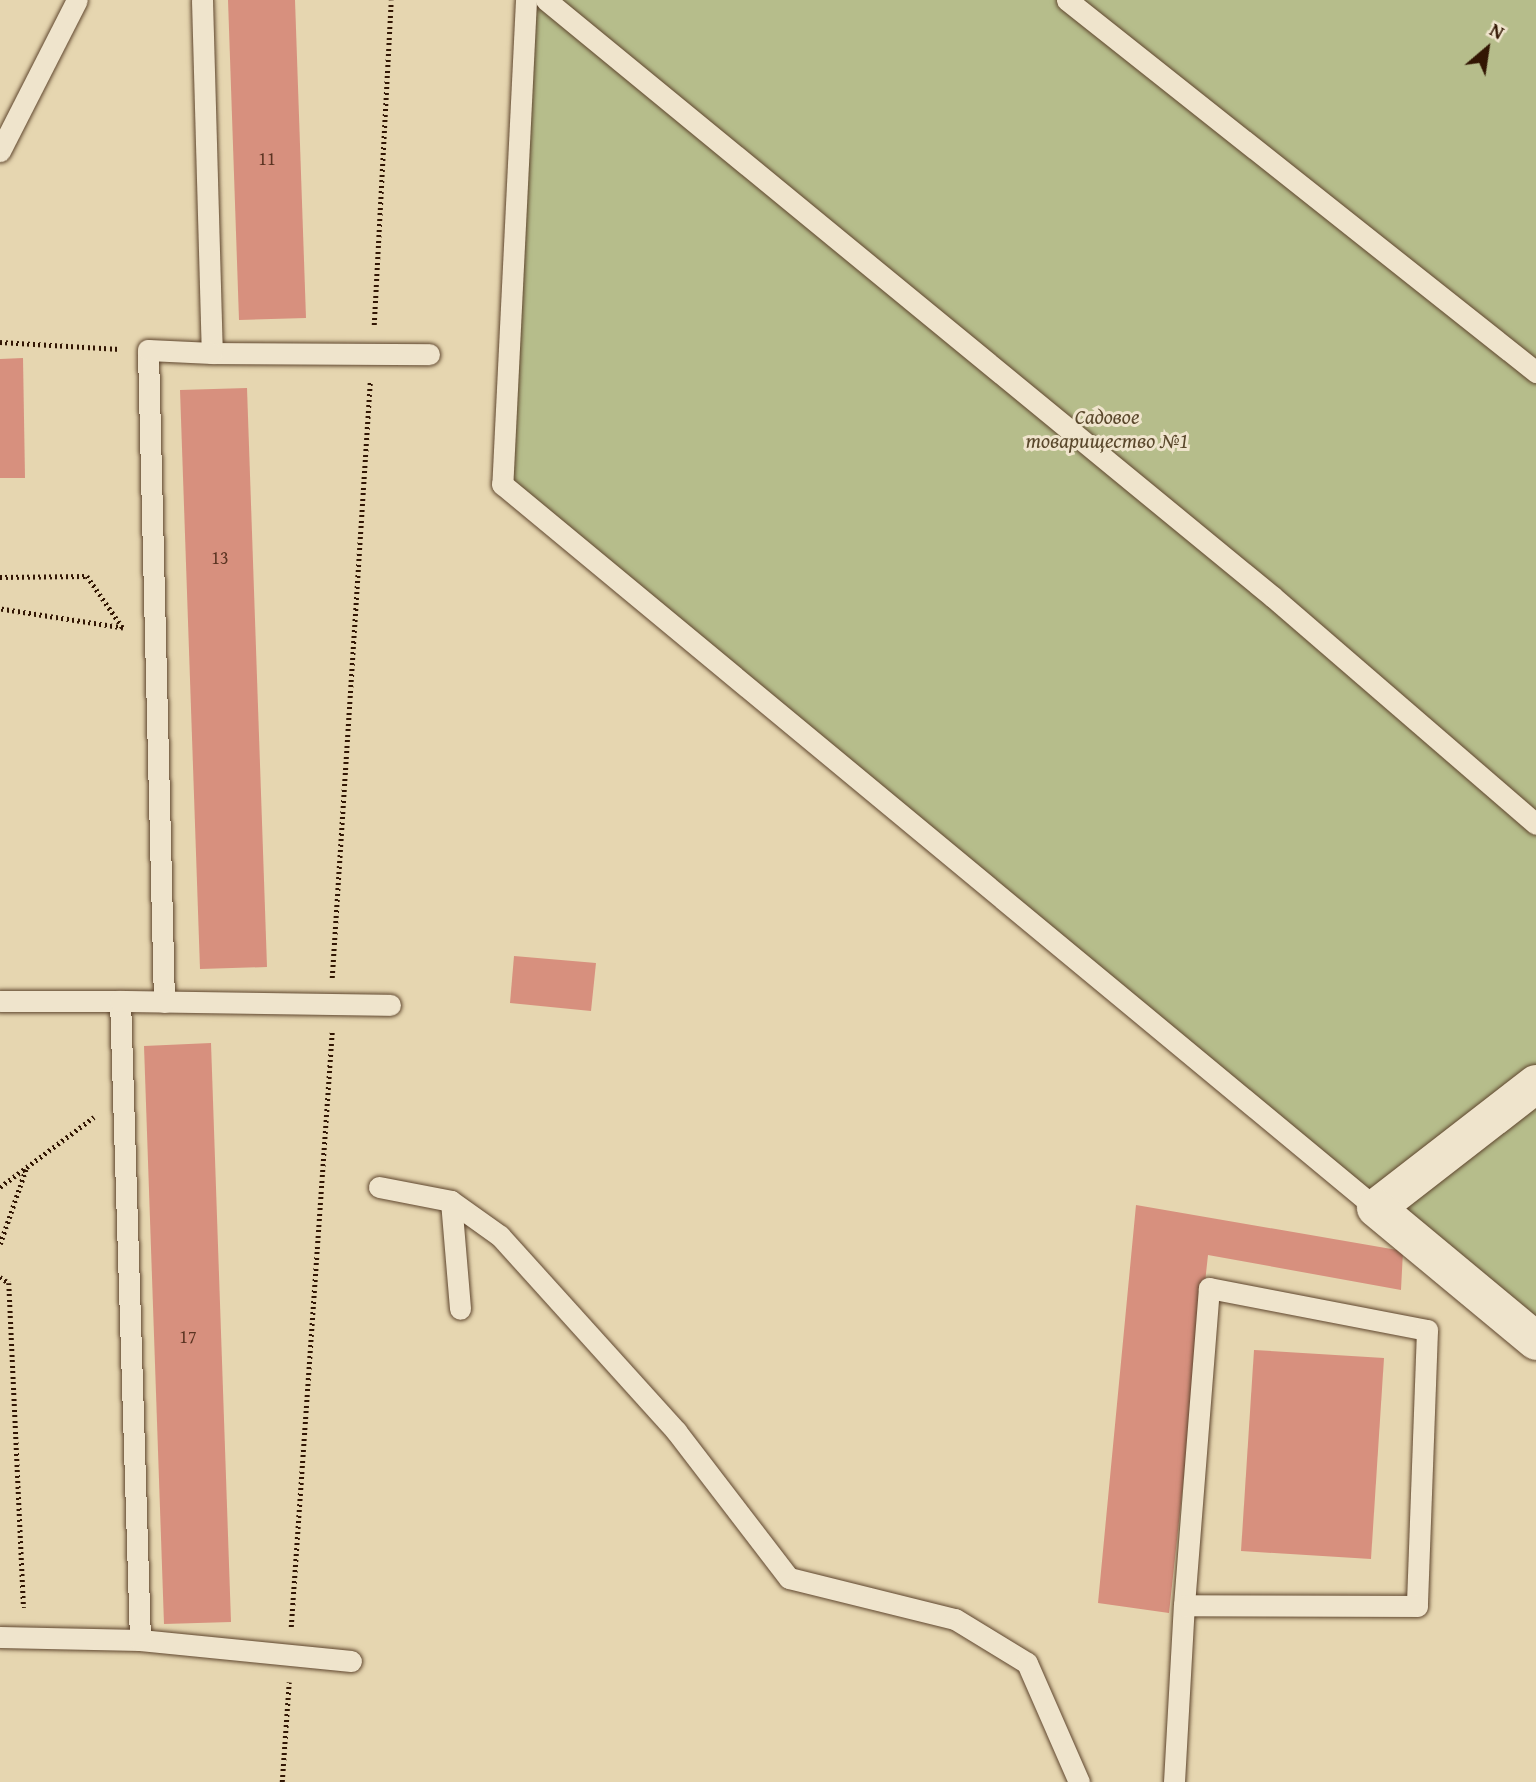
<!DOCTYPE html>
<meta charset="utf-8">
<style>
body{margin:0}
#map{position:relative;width:1536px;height:1782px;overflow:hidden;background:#e6d6b0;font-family:"Gentium Book Plus",serif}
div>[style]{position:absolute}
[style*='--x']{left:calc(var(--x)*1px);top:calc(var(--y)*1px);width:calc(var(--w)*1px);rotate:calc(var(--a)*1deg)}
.green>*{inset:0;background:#b6bd8b}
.building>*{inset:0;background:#d7907e}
.path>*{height:4.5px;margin-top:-2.25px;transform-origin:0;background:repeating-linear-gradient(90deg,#321603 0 2px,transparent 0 5.5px)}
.roads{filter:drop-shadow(0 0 2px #5f462e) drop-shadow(0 0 2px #5f462e)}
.lane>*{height:21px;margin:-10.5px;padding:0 10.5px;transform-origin:10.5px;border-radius:10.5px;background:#efe4cc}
.street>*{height:38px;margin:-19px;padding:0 19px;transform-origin:19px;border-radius:19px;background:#efe4cc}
span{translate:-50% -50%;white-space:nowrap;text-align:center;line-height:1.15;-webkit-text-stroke:6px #efe4cc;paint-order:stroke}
.number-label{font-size:18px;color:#5b3422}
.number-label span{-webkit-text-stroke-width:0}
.park-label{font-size:21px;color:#5a482c;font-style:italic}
.north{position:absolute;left:1452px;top:14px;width:70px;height:70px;-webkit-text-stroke:5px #efe4cc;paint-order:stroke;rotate:29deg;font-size:19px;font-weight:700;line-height:28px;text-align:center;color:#321603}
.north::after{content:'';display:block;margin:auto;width:24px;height:32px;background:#321603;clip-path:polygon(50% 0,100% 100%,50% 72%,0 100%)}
</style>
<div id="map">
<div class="green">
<div style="clip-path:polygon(526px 0,1536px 0,1536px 1341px,502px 484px)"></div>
</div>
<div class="building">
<div style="clip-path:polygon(228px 0,295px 0,306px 318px,239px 320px)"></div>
<div style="clip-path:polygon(23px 358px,25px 478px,0 478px,0 359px)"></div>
<div style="clip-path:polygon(247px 388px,267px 967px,200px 969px,180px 390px)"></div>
<div style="clip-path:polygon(514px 956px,596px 963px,591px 1011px,510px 1003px)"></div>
<div style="clip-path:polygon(211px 1043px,231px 1622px,164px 1624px,144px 1046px)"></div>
<div style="clip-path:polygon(1136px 1205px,1403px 1251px,1401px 1290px,1208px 1255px,1169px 1613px,1098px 1603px)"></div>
<div style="clip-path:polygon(1254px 1350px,1384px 1358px,1371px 1559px,1241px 1551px)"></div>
</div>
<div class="path">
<div style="--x:374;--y:325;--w:325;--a:-87"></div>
<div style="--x:0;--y:342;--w:120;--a:3.3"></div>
<div style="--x:0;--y:577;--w:87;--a:-0.7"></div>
<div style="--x:87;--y:576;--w:63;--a:55.3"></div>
<div style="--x:123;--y:628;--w:124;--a:-171.2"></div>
<div style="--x:332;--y:978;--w:597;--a:-86.35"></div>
<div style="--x:0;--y:1187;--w:117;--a:-36.7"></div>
<div style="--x:0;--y:1244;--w:79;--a:-70.9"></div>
<div style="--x:0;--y:1277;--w:11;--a:34"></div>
<div style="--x:9;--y:1283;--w:325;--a:87.4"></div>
<div style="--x:291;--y:1627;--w:596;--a:-86.06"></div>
<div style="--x:282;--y:1782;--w:100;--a:-86"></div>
</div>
<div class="roads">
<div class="lane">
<div style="--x:202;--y:0;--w:353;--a:88.4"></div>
<div style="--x:212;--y:353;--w:217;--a:0.3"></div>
<div style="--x:526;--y:0;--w:485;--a:92.8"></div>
<div style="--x:502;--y:484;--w:1135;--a:39.64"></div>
<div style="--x:546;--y:0;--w:941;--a:39.39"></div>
<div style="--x:1273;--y:597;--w:347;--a:40.8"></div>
<div style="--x:1067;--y:0;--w:599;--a:38.42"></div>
<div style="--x:0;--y:151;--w:169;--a:-63"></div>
<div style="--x:0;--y:1001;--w:120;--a:0"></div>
<div style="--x:164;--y:1002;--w:652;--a:-91.41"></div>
<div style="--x:148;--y:350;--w:64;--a:2.7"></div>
<div style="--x:379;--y:1187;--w:73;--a:11"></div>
<div style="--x:451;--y:1201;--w:108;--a:85.2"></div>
<div style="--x:451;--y:1201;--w:60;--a:35.5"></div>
<div style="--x:500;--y:1236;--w:263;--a:47.9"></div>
<div style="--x:676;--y:1431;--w:185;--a:52.5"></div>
<div style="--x:789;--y:1578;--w:171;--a:13.9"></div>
<div style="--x:955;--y:1619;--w:84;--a:31.4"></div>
<div style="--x:1027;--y:1663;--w:130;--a:66.4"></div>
<div style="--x:0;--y:1637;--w:140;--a:1.2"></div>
<div style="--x:140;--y:1640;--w:212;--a:5.7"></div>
<div style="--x:140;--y:1640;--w:639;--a:-91.79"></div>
<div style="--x:120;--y:1001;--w:270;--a:0.8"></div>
<div style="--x:1174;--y:1782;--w:177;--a:-86.8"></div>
<div style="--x:1184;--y:1605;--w:318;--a:-85.5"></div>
<div style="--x:1209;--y:1288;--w:222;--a:10.9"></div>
<div style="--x:1427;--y:1330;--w:276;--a:92.1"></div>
<div style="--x:1417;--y:1606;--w:233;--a:-179.8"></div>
</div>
<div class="street">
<div style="--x:1536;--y:1084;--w:202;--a:142.2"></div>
<div style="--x:1376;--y:1208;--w:208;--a:39.7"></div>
</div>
</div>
<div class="number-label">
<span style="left:267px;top:159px">11</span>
<span style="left:220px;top:558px">13</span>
<span style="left:188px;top:1337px">17</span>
</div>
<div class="park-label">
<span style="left:1107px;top:429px">Садовое<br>товарищество №1</span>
</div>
<div class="north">N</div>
</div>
